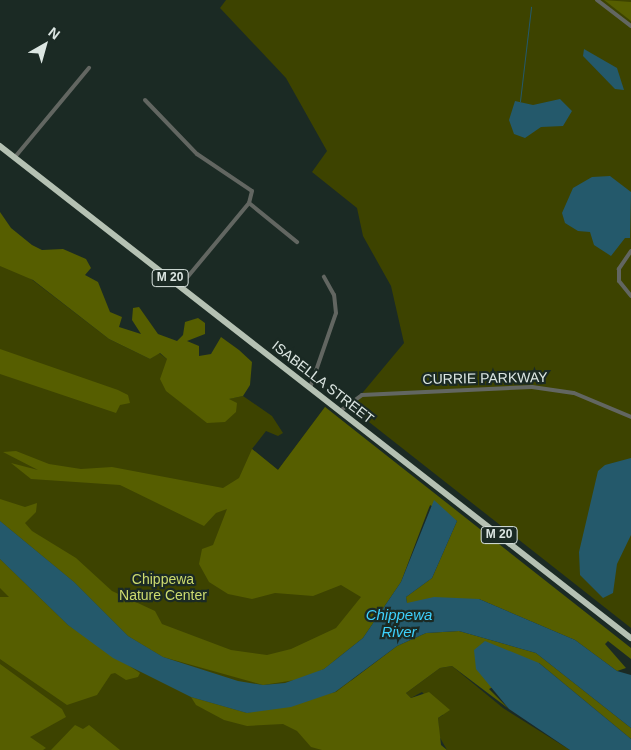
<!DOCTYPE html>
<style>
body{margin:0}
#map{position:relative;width:631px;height:750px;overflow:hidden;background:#1b2a24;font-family:Helvetica,sans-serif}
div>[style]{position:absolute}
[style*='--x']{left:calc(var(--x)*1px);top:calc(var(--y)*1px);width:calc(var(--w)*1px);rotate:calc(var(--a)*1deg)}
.green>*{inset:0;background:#3d4300}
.forest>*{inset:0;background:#565e00}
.water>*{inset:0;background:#24596b}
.stream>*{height:1px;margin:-0.5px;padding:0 0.5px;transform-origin:0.5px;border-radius:0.5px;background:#24596b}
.minor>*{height:4px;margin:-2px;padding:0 2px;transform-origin:2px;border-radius:2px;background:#626661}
.highway>*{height:5.5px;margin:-2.75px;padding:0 2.75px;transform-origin:2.75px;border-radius:2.75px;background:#b5c1b3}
span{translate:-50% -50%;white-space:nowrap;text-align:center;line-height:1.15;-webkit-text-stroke:4.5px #1b2a24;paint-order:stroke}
.shield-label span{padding:1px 4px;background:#1b2a24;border:1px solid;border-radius:4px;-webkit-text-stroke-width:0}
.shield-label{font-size:12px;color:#dce6e2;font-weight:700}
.street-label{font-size:14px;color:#dce6e2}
.park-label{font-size:14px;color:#cddb6f}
.water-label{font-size:15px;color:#3ed1fd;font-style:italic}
.north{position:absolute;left:20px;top:20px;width:50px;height:50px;-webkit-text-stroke:4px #1b2a24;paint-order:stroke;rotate:38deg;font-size:14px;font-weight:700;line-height:20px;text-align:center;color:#dce6e2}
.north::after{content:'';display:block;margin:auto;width:18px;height:22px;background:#dce6e2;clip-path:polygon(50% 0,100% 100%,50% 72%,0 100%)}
</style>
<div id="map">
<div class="green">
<div style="clip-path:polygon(226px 0,631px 0,631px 628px,355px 411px,354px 403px,404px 343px,391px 286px,363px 236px,357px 208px,312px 172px,327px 151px,286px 78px,220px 8px)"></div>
<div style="clip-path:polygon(0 255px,109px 339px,150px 359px,159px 353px,167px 359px,167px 368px,228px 399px,243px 396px,272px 416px,283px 433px,278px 436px,266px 431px,252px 449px,278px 470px,325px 407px,436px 496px,333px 663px,422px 750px,0 750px)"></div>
<div style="clip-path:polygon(452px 666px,503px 708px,570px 750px,447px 750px,439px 736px,438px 718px,443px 715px,422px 692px,411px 698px,406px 693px,440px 668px)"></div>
</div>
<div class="forest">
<div style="clip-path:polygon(604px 0,631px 2px,631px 21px)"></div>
<div style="clip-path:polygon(0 212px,11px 228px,32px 245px,42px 250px,63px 249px,86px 259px,91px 268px,85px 275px,98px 282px,110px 312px,122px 317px,119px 327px,141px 334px,132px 320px,133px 308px,139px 307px,158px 334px,177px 341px,183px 335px,185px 322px,198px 318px,205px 323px,205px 334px,187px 341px,199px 346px,199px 356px,211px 354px,221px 337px,239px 350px,252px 362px,250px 385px,243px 396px,229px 399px,237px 403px,236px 412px,225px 422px,207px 423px,166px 391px,160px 379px,167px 359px,160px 353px,150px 359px,109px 339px,33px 280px,0 266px)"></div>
<div style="clip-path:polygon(0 349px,118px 390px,128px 395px,130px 403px,120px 405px,116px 413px,0 374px)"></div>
<div style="clip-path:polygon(325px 407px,631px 648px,631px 659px,608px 641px,605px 644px,626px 668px,617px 671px,575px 640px,479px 599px,407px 604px,406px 597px,432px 578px,457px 521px,430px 505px,401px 582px,363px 638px,324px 669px,302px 679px,263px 685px,163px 657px,128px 636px,74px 582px,0 521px,0 499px,25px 507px,37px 503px,36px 512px,25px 523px,32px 531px,76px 558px,112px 591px,155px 611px,162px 624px,231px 650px,267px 655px,291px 649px,336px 628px,361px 597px,341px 585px,313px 596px,275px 593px,252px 599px,228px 594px,209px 582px,199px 564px,202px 549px,213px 545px,227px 509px,216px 513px,204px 526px,120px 485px,31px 479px,11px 463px,38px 470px,3px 452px,16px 451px,49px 464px,81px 469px,112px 467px,223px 488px,239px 478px,252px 449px,278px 470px)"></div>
<div style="clip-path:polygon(0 559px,68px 625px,140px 673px,138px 677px,126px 680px,115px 673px,111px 674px,97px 695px,67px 705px,0 659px,0 597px,9px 597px,0 588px)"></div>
<div style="clip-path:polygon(459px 631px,536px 653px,631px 728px,631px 739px,539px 663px,489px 689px,509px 709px,452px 666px,440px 668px,406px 693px,411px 698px,429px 692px,450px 710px,438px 718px,441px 745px,447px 750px,322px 750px,311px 747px,297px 731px,283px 724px,247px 726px,224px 720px,196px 705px,191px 697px,247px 713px,336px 692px,397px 646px,426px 633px)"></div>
<div style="clip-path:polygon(0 664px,62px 709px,66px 717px,30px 737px,46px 748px,43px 750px,0 750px)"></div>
<div style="clip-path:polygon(75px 725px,83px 729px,89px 725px,120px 750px,51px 750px)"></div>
</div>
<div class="water">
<div style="clip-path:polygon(584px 49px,617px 68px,624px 90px,615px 89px,583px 56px)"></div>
<div style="clip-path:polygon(560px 99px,572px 111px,563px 126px,541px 127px,525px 138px,514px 134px,509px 120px,515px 101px,533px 105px)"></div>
<div style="clip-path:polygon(610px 176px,631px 192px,630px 238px,625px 238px,611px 256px,594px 245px,590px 232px,578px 231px,565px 223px,562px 213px,573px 188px,592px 177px)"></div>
<div style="clip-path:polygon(631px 458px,631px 535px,617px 564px,613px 593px,603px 598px,580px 575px,579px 552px,598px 471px,605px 465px)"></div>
<div style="clip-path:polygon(434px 500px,457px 521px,432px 578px,406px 597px,407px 603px,434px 597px,479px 599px,575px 640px,617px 671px,631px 675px,631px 728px,536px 653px,459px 631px,426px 633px,397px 646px,335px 692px,291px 707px,247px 713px,191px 697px,113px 658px,68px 625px,0 559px,0 521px,74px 582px,128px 636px,163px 657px,238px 681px,263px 685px,285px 683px,324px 669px,363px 638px,401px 582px)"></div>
<div style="clip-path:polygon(485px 641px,539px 663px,631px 739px,631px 750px,570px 750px,509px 709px,476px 669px,474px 650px)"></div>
</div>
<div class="stream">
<div style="--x:520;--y:101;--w:95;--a:-83.3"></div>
</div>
<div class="minor">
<div style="--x:597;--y:0;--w:43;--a:37.4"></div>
<div style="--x:145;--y:100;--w:75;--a:46.1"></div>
<div style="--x:197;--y:154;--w:66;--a:33.9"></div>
<div style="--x:252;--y:191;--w:12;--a:104"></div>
<div style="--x:249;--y:203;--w:108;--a:129.7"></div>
<div style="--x:15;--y:157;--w:116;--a:-50.3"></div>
<div style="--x:249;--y:203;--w:62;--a:39.1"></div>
<div style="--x:631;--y:251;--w:22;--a:124"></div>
<div style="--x:619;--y:269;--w:12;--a:90"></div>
<div style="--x:619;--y:281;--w:19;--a:51"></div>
<div style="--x:310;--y:388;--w:79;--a:-70.9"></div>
<div style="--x:336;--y:313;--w:18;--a:-96"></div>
<div style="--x:334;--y:295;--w:21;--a:-119"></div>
<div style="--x:340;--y:411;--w:27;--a:-36"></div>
<div style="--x:362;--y:395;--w:170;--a:-2.7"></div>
<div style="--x:532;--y:387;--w:42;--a:8.1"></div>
<div style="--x:574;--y:393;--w:62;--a:22.8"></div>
</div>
<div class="highway">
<div style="--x:0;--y:146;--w:800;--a:37.94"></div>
</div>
<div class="shield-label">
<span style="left:170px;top:278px">M 20</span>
<span style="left:499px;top:535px">M 20</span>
</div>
<div class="street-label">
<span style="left:485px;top:378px;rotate:-1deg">CURRIE PARKWAY</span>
<span style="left:323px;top:382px;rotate:38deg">ISABELLA STREET</span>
</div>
<div class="park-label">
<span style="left:163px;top:587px">Chippewa<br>Nature Center</span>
</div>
<div class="water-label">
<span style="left:399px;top:623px">Chippewa<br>River</span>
</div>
<div class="north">N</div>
</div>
